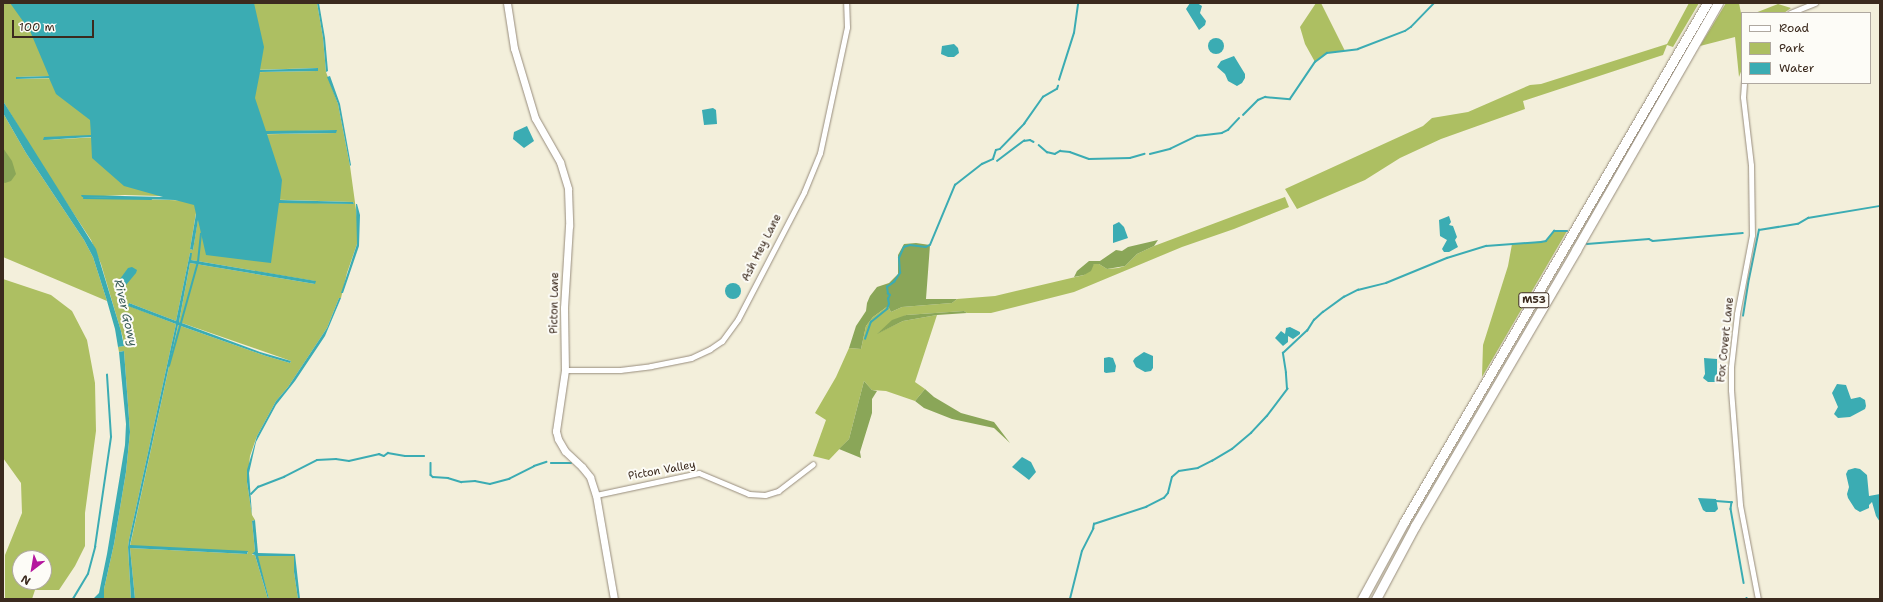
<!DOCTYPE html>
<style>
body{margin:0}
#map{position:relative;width:1883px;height:602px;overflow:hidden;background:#f3efdb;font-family:"Shantell Sans",sans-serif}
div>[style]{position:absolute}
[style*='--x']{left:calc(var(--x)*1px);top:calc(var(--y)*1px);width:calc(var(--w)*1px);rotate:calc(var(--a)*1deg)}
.green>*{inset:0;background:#adbf62}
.forest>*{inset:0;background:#8aa658}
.water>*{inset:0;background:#3bacb3}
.round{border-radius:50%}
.stream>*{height:1.5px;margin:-0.75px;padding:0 0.75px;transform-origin:0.75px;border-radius:0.75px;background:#3bacb3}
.roads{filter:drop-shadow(0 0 1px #978c7c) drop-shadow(0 0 1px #978c7c)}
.street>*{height:5px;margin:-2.5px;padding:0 2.5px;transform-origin:2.5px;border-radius:2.5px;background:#fff}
.secondary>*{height:7px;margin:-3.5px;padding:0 3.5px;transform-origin:3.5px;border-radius:3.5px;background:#fff}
.highway>*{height:9px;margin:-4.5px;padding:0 4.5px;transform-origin:4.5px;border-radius:4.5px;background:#fff}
span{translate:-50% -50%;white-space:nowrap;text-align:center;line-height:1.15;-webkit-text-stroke:4px #fdfcf7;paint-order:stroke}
.shield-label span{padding:1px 3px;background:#fdfcf7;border:1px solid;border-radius:3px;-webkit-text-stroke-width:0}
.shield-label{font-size:10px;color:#3b2a1e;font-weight:700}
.street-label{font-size:11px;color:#3b2a1e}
.water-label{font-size:12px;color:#3b5e5a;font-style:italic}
.frame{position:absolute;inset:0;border:4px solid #3b2a1e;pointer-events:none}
.legend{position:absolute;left:1741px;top:12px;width:130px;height:72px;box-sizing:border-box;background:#fdfcf7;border:1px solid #afa8a0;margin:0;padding:5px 7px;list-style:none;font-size:12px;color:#3b2a1e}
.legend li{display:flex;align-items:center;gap:8px;height:20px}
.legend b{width:20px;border:1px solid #afa8a0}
.north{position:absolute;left:12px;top:550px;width:40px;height:40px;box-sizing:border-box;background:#fdfcf7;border:1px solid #afa8a0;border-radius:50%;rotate:211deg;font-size:11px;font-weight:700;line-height:16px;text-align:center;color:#3b2a1e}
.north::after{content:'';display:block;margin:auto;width:14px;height:18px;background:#b5179e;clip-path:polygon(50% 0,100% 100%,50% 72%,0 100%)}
.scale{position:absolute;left:12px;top:20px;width:82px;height:18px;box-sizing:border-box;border:2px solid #3b2a1e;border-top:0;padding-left:5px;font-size:12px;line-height:14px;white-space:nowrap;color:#3b2a1e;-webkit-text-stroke:3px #fdfcf7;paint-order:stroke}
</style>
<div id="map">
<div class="green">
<div style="clip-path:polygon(evenodd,3px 3px,317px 3px,323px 38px,326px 72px,338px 104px,350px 166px,357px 217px,357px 244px,347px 273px,341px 298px,339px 298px,327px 328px,288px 387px,276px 401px,257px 436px,250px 456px,247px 482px,252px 515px,255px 520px,252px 521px,255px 551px,252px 555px,255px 555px,268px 599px,135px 599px,130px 548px,247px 554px,248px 552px,130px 546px,178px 325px,266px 356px,290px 363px,291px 361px,179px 322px,190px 263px,315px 284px,315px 281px,191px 260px,190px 253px,176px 321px,129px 303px,129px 306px,176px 324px,129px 540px,128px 547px,131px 599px,104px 599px,104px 589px,114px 544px,126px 472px,130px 432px,124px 351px,119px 352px,118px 347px,124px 346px,123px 338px,101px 264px,91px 240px,41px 164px,3px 101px,3px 3px,318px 68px,317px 71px,215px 73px,249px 132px,336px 130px,336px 133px,99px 137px,43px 140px,111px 134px,65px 78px,16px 79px,16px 77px,318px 68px,3px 3px,125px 195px,353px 202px,354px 204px,201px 200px,193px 250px,190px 249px,198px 201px,82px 197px,125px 195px)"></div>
<div style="clip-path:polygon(1316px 3px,1321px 3px,1345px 51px,1327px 53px,1315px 62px,1305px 44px,1300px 27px)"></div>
<div style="clip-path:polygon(1689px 3px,1699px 3px,1673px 47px,1667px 45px,1663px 55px,1523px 101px,1525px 109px,1441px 139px,1400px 158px,1365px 180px,1297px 209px,1285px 189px,1423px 126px,1432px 118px,1468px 112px,1530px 85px,1541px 84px,1667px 44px)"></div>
<div style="clip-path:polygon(1726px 3px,1739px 3px,1742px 18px,1742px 69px,1739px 77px,1735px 37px,1700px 46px)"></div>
<div style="clip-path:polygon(1778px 4px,1791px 8px,1784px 13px,1755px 13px)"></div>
<div style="clip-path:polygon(3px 113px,26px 153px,84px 240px,93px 257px,107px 301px,3px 257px)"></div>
<div style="clip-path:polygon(1285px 197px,1289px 207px,1234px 229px,1182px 247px,1074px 292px,991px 313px,967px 313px,964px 311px,906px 315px,878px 333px,903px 321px,937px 315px,915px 382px,925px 389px,915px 401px,886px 391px,872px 390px,864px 381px,849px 439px,829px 460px,813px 456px,826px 420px,815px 413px,836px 377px,849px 348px,861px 349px,866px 326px,873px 317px,888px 306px,891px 312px,902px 307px,952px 303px,957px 299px,995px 296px,1084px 275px,1094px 264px,1099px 264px,1107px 269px,1118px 268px,1125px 266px,1137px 254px,1154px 246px)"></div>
<div style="clip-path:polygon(1559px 230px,1567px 231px,1482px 377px,1483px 345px,1508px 266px,1512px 244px,1546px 241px,1554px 231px)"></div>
<div style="clip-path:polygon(evenodd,3px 279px,51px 295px,72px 311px,87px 340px,95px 383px,96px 431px,85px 513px,85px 546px,75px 566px,59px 590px,35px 590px,32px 599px,5px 599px,5px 555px,22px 513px,21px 483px,3px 458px,3px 279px,20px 558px,44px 558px,44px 582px,20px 582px,20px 558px)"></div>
<div style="clip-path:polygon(257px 556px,294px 556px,294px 572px,298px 599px,269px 599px)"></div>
</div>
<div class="forest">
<div style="clip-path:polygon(3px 148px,12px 161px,16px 174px,11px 181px,5px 183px,3px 182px)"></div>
<div style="clip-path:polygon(1158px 240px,1154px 246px,1137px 254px,1125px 266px,1107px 269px,1099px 264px,1094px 264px,1091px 271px,1084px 275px,1074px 277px,1077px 271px,1089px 261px,1100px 261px,1116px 250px,1122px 251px,1128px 247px)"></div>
<div style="clip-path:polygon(916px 243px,930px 245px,926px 299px,957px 299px,952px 303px,902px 307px,891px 312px,888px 306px,873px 317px,866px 326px,861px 349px,849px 348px,856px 326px,866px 311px,867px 303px,870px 296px,877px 287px,889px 283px,898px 274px,898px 255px,904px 244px)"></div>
<div style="clip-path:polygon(964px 311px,967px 313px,937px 315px,903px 321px,877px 334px,892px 320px,906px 315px)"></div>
<div style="clip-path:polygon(864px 381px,872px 390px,877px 391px,872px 399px,872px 413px,860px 452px,861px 458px,839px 449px,849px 439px)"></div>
<div style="clip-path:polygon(925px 389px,934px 397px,961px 413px,994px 422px,1010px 443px,994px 428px,952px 419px,924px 408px,915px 401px)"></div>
</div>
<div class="water">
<div style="clip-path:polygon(10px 3px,254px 3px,264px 47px,260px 70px,318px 68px,318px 71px,260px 72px,255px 98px,266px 131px,337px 130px,336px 133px,267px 134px,282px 180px,280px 200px,353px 202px,354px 204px,279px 203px,271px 263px,206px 255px,198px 220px,193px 250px,190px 249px,196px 214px,194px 205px,175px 200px,82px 197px,81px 195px,163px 197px,124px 186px,92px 158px,91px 137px,43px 140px,44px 137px,91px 135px,90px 120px,56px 94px,49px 78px,16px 79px,16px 77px,49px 76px,30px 31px)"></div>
<div style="clip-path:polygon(317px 3px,319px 3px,325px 38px,328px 71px,326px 72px,323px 38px)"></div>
<div style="clip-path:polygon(1190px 3px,1197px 3px,1202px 6px,1200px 13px,1206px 21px,1205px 25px,1199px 30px,1186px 9px)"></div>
<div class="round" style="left:1208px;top:38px;width:16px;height:16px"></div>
<div style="clip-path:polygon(954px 44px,958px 48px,959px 53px,954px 57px,948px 57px,941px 54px,942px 46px)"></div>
<div style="clip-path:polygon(1234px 56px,1245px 74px,1245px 78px,1242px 83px,1237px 86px,1228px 81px,1225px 74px,1217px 67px,1221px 61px)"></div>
<div style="clip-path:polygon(330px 76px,340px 104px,351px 165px,350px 166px,338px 104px,327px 77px)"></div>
<div style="clip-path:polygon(3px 101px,96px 249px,121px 331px,124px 346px,118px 347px,115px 329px,107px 301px,93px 257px,84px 240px,26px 153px,3px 113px)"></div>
<div style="clip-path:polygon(713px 108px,716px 110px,717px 124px,704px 125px,702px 110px)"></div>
<div style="clip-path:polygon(527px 126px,534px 141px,524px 148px,513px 139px,514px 132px)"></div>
<div style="clip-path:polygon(356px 204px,357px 204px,360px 215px,359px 246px,343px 293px,341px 293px,357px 244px)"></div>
<div style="clip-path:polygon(1449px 216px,1451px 222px,1449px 225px,1453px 226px,1457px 237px,1455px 240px,1458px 247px,1449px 252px,1444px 252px,1442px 249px,1447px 240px,1440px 236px,1439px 220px)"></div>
<div style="clip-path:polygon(1119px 222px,1124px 227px,1128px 238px,1113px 243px,1113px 225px)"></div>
<div style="clip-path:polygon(190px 253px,192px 253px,191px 260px,316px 281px,315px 284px,190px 263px,179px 322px,260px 352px,291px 361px,290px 363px,266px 356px,178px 325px,130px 545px,248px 551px,247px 554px,130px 548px,135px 599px,131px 599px,128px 547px,129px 540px,176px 324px,128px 306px,129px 303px,176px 321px)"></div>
<div style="clip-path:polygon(132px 267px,137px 270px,136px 273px,126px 285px,123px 285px,120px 279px,128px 268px)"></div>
<div class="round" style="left:725px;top:283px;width:16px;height:16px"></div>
<div style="clip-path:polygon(339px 298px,341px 298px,325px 336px,295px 381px,276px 405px,256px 442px,249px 473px,252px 515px,247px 482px,247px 470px,257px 436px,276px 401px,288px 387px,327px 328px)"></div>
<div style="clip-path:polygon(1290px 327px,1300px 332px,1300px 334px,1293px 339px,1288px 336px,1288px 342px,1283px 346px,1275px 338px,1281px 331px,1285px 334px,1286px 328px)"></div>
<div style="clip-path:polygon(124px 351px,130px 432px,126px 472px,114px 544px,104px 589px,104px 599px,93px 599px,99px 593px,107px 554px,125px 445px,126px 424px,119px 352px)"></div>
<div style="clip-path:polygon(1144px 352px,1153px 356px,1153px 368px,1151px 371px,1145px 372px,1136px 367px,1133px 361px,1135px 358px)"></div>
<div style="clip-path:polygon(1109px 357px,1113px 358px,1116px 366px,1115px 372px,1106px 373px,1104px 372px,1104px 358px)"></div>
<div style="clip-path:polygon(1704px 358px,1717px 359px,1717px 382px,1708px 382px,1703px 378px,1705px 374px)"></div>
<div style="clip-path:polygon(1837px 384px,1846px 385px,1851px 399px,1860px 397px,1865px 400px,1866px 406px,1865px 409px,1850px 417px,1838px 418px,1834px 414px,1838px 407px,1832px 393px)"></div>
<div style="clip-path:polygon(1022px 457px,1031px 462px,1036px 472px,1029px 480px,1012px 467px)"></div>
<div style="clip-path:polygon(1855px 468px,1860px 469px,1867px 475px,1869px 496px,1880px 494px,1880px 522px,1876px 516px,1872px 502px,1869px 505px,1869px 508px,1860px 512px,1855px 509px,1848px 498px,1847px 494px,1849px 487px,1846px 474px,1848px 470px)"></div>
<div style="clip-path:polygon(1698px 498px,1716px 499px,1718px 509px,1715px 512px,1706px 512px,1703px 510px)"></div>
<div style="clip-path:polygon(255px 520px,258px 553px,295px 554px,300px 599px,298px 599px,294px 572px,294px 556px,258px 556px,269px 599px,268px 599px,255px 555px,252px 554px,255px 551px,252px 521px)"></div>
</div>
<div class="stream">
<div style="--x:1059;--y:80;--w:49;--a:-72.3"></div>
<div style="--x:1074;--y:33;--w:30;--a:-82"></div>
<div style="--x:1243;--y:115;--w:21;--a:-45"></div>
<div style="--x:1258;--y:100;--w:8;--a:-23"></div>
<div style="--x:1265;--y:97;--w:25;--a:5"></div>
<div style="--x:1290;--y:99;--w:45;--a:-56"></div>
<div style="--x:1315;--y:62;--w:15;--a:-37"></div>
<div style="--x:1327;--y:53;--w:31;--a:-7"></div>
<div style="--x:1358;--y:49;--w:50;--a:-21"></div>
<div style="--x:1405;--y:31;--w:7;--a:-34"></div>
<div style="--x:1411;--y:27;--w:33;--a:-46"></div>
<div style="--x:1039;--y:145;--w:11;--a:41"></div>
<div style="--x:1047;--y:152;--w:8;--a:14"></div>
<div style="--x:1055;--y:154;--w:6;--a:-31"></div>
<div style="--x:1060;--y:151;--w:10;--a:6"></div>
<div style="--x:1070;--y:152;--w:20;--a:20"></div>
<div style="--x:1089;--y:159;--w:41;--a:-1.4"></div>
<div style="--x:1130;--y:158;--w:15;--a:-16"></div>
<div style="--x:1150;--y:154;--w:21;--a:-14"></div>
<div style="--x:1170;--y:149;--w:30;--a:-26"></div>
<div style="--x:1197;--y:136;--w:25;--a:-7"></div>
<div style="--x:1222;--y:133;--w:7;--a:-27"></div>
<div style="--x:1228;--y:130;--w:16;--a:-47"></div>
<div style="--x:997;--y:161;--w:34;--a:-37"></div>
<div style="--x:1024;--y:141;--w:6;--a:-9"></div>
<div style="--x:1030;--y:140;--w:4;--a:27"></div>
<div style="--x:84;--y:198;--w:67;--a:0.9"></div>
<div style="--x:1587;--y:244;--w:62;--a:-4.6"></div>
<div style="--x:1649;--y:239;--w:4;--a:27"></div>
<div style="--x:1653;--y:241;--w:90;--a:-5.1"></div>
<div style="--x:1743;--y:316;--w:37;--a:-81"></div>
<div style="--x:1749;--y:279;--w:50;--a:-78.5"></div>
<div style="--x:1759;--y:230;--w:39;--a:-9"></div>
<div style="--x:1798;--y:224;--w:12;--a:-31"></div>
<div style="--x:1808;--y:218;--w:73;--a:-9.5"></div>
<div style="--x:865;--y:339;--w:18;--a:-71"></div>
<div style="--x:871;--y:322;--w:21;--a:-39"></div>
<div style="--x:887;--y:309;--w:5;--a:-68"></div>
<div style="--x:889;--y:304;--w:5;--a:-101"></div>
<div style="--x:888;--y:299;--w:4;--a:-63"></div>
<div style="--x:890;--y:295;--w:2;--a:-153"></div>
<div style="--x:888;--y:294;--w:7;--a:-98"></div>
<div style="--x:887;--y:287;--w:9;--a:-36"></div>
<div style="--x:894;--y:282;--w:11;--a:-56"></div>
<div style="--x:900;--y:273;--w:15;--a:-94"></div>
<div style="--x:899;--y:258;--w:12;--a:-66"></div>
<div style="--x:904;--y:247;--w:6;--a:-18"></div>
<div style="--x:910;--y:245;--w:16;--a:7"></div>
<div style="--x:926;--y:247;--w:4;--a:-27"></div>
<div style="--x:930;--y:245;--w:65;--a:-67.4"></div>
<div style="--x:955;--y:185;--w:34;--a:-38"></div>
<div style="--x:982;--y:164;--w:12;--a:-24"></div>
<div style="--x:993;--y:159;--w:9;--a:-72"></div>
<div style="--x:996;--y:150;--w:4;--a:-14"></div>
<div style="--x:1000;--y:149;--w:35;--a:-46"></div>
<div style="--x:1024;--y:124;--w:33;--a:-55"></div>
<div style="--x:1043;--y:97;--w:16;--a:-30"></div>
<div style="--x:1057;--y:89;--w:3;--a:-72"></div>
<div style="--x:169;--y:366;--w:108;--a:-74.4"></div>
<div style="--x:198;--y:262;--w:28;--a:-84"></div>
<div style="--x:431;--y:463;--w:12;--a:90"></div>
<div style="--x:431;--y:475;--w:3;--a:45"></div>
<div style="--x:433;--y:477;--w:15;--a:4"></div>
<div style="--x:448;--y:478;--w:14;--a:17"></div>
<div style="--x:461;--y:482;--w:14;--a:-4"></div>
<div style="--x:475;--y:481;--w:15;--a:11"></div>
<div style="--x:490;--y:484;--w:20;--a:-15"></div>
<div style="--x:509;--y:479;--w:28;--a:-27"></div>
<div style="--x:534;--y:466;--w:13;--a:-18"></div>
<div style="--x:551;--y:463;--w:20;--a:0"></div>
<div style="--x:251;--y:494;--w:10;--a:-45"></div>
<div style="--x:258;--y:487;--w:28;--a:-21"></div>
<div style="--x:284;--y:477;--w:37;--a:-27"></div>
<div style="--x:317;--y:460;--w:19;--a:-3"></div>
<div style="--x:336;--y:459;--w:13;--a:9"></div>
<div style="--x:349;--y:461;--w:31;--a:-13"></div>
<div style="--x:379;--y:454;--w:5;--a:22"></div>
<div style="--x:384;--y:456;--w:5;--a:-37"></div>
<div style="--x:388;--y:453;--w:17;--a:10"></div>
<div style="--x:405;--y:456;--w:19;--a:0"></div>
<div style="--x:1716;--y:501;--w:16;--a:4"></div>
<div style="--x:1732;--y:502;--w:7;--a:98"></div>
<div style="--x:1731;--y:509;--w:75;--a:80"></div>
<div style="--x:1747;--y:598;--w:1;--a:90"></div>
<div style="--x:73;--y:599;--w:29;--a:-59"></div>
<div style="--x:88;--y:574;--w:28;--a:-75"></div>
<div style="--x:95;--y:547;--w:111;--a:-81.7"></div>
<div style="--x:111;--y:437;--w:62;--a:-93.7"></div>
<div style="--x:1070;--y:599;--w:49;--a:-76"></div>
<div style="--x:1082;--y:551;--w:25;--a:-63"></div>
<div style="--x:1093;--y:529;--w:5;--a:-79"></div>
<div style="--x:1094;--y:524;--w:55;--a:-18.1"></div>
<div style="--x:1146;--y:507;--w:20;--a:-27"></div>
<div style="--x:1164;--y:498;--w:6;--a:-51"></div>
<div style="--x:1168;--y:493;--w:16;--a:-76"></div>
<div style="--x:1172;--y:477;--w:9;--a:-41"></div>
<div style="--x:1179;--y:471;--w:19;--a:-9"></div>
<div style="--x:1198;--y:468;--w:16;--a:-27"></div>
<div style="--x:1212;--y:461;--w:23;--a:-31"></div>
<div style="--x:1232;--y:449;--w:25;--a:-40"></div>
<div style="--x:1251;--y:433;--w:23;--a:-47"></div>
<div style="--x:1267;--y:416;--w:34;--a:-53"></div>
<div style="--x:1287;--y:389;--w:16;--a:-94"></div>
<div style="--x:1286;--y:373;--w:20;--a:-99"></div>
<div style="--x:1283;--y:353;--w:33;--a:-43"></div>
<div style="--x:1307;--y:331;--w:13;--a:-58"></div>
<div style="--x:1314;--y:320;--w:12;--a:-42"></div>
<div style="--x:1323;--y:312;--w:26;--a:-36"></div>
<div style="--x:1344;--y:297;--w:16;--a:-27"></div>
<div style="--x:1358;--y:290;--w:29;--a:-14"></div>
<div style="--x:1386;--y:283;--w:66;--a:-22.3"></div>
<div style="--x:1447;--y:258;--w:41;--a:-17.1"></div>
<div style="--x:1486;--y:246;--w:55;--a:-4.2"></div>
<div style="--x:1541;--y:242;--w:5;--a:-11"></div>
<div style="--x:1546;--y:241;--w:13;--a:-51"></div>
<div style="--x:1554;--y:231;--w:13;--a:0"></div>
</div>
<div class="roads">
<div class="street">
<div style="--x:1790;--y:13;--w:27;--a:-22"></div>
<div style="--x:1744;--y:83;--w:14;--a:94"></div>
<div style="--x:1743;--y:97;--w:68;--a:83.3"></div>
<div style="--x:1751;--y:165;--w:70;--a:89.2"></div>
<div style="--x:1752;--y:235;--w:80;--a:100.8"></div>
<div style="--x:1737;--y:314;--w:53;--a:96.5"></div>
<div style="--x:1731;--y:367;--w:23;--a:90"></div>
<div style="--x:1731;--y:390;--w:115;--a:85.5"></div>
<div style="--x:1740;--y:505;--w:96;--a:79.2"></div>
<div style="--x:565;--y:370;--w:55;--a:0"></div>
<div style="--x:620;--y:370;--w:31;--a:-7"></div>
<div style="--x:651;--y:366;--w:41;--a:-11.3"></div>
<div style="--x:691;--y:358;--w:21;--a:-25"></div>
<div style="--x:710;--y:349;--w:14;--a:-34"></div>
<div style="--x:722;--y:341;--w:27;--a:-54"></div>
<div style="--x:738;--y:319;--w:143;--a:-62.5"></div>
<div style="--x:804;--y:192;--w:42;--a:-67.7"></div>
<div style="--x:820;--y:153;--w:129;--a:-77.9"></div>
<div style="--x:847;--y:27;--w:24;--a:-92"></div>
<div style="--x:596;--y:495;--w:105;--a:-12.1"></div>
<div style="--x:699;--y:473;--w:54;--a:22.8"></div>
<div style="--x:749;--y:494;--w:16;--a:4"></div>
<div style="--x:765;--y:495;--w:14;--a:-17"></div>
<div style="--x:778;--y:491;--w:44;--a:-37.6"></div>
</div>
<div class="secondary">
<div style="--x:507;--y:3;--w:46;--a:81.2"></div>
<div style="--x:514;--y:48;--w:73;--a:73.3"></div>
<div style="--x:535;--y:118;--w:51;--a:60.4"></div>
<div style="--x:560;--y:162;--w:28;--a:73"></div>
<div style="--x:568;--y:189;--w:37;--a:88"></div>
<div style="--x:569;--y:226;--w:82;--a:93.5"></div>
<div style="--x:564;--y:308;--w:62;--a:89.1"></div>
<div style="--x:565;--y:370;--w:62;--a:98.4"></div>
<div style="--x:556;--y:431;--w:8;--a:76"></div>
<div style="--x:558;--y:439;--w:14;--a:60"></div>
<div style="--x:565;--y:451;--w:23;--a:43"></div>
<div style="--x:582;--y:467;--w:13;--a:51"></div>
<div style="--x:590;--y:477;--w:19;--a:72"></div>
<div style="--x:596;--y:495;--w:106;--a:80.2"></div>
</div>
<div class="highway">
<div style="--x:1362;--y:599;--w:88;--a:-61.4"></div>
<div style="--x:1404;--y:522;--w:601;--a:-59.72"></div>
<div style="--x:1376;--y:599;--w:83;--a:-61.9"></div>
<div style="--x:1415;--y:526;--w:320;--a:-59.7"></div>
<div style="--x:1576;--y:250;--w:285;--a:-60.1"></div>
</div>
</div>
<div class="shield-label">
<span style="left:1534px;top:300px">M53</span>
</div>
<div class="street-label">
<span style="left:762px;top:248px;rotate:-63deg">Ash Hey Lane</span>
<span style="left:555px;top:303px;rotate:-89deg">Picton Lane</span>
<span style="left:1726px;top:340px;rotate:-84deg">Fox Covert Lane</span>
<span style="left:662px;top:471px;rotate:-10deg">Picton Valley</span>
</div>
<div class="water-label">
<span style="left:125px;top:313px;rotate:77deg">River Gowy</span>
</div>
<div class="frame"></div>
<ul class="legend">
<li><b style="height:5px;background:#fff"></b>Road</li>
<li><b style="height:11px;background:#adbf62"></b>Park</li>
<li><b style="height:11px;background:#3bacb3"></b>Water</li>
</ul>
<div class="north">N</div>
<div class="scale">100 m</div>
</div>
